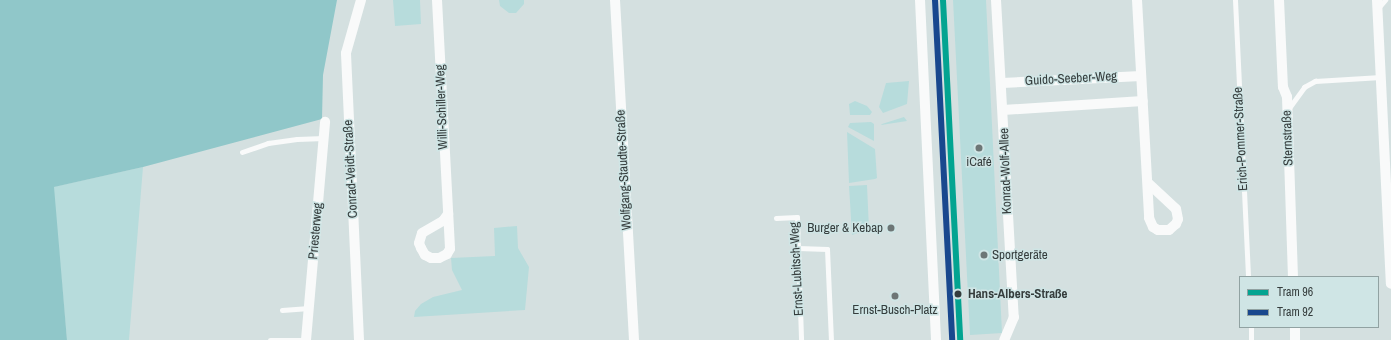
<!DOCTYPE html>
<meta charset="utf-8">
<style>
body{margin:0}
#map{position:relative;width:1391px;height:340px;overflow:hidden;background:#d4e0e0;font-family:"Archivo Narrow",sans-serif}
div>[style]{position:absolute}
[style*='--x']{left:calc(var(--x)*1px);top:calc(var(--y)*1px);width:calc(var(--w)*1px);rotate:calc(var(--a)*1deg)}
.green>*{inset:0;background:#b7dcdc}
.forest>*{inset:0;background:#90c7c9}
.service>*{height:5px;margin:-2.5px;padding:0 2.5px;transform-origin:2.5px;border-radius:2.5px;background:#f9fafa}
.minor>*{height:10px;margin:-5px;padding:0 5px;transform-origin:5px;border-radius:5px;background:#f9fafa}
.tram-1>*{height:6px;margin:-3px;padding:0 3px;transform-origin:3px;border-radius:3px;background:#03a491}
.tram-2>*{height:6px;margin:-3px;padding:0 3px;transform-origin:3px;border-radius:3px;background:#19488e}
.dots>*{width:11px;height:11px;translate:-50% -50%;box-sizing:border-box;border:2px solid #cfe5e5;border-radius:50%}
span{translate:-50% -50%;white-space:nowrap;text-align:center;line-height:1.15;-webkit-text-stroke:3px #cfe5e5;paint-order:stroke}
.street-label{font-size:13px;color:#353d3d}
.poi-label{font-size:13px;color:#353d3d}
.right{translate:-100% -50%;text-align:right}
.left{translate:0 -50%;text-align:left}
.stop-label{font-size:13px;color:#353d3d;font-weight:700}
.legend{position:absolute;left:1239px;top:276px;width:140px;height:52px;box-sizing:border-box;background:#cfe5e5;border:1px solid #91a2a2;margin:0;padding:5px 7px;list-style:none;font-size:12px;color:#353d3d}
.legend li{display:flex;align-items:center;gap:8px;height:20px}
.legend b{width:20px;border:1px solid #91a2a2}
</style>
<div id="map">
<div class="green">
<div style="clip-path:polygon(393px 0,420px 0,421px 24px,395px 26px)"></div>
<div style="clip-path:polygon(499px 0,524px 0,524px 4px,516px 13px,509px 13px,500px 6px)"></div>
<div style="clip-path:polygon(953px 0,986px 0,1002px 333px,970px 335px)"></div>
<div style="clip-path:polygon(909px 81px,907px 104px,883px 113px,879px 107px,886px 83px)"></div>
<div style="clip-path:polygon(855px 101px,867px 106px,872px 112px,870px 115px,850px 115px,849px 104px)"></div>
<div style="clip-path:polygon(904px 117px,907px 121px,881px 125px,882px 124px)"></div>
<div style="clip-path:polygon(871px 122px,874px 124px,874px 141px,848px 127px,850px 123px)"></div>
<div style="clip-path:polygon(847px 132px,875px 149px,877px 178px,875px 179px,849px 183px)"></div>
<div style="clip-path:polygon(143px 167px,129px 340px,67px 340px,53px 187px)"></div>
<div style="clip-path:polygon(867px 185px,869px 229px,852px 235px,849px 186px)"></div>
<div style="clip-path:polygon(517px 226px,518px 248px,529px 267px,525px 310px,414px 317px,415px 311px,421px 304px,433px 297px,462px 290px,452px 270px,451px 258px,495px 256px,494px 228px)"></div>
</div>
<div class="forest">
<div style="clip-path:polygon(0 0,337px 0,323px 75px,322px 119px,143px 167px,54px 187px,67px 340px,0 340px)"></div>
</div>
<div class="service">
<div style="--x:1235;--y:0;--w:277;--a:87.3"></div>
<div style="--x:1378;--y:8;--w:11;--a:-49"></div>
<div style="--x:1289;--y:108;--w:26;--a:-54"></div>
<div style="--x:1304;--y:87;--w:13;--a:-29"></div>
<div style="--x:1315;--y:81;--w:66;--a:-3.5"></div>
<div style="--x:242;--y:152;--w:28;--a:-19"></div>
<div style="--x:268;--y:143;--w:29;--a:-8"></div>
<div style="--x:297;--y:139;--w:27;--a:-2"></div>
<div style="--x:776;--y:218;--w:21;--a:-3"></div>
<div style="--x:797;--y:217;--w:123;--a:88.1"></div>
<div style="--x:798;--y:248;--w:29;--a:2"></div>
<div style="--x:827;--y:249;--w:91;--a:87.5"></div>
<div style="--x:282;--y:310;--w:27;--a:-4"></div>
<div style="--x:1251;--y:327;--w:13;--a:90"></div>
<div style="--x:270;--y:340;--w:36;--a:0"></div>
</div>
<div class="minor">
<div style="--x:437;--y:0;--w:249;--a:87"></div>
<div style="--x:450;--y:249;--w:6;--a:121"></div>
<div style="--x:447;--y:254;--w:9;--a:153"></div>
<div style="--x:439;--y:258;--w:8;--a:180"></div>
<div style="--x:431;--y:258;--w:7;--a:-153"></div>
<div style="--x:425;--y:255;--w:8;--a:-120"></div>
<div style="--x:421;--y:248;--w:5;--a:-112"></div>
<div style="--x:419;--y:243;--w:10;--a:-73"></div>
<div style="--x:422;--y:233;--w:24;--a:-30"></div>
<div style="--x:443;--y:221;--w:9;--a:-54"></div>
<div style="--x:615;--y:0;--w:341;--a:86.8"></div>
<div style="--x:920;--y:0;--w:340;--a:87.3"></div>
<div style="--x:996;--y:0;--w:318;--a:86.8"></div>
<div style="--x:1014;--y:317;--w:25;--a:113"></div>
<div style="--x:1137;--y:0;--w:218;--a:86.8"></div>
<div style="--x:1149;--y:218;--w:10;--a:66"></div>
<div style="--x:1153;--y:227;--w:6;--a:31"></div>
<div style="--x:1158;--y:230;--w:11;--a:0"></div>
<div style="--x:1169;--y:230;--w:9;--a:-41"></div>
<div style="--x:1176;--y:224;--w:5;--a:-68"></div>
<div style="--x:1178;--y:219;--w:10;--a:-101"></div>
<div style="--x:1176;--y:209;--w:38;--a:-137"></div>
<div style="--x:1279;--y:0;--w:87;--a:87.4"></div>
<div style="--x:1283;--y:87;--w:11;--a:68"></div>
<div style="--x:1287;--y:97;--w:180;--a:88.1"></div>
<div style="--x:1377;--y:0;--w:284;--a:87.2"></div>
<div style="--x:1002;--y:83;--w:139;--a:-2.9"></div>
<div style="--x:1003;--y:110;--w:140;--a:-3.7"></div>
<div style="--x:1295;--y:327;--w:13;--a:90"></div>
<div style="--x:306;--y:340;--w:219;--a:-85"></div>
<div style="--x:359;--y:340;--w:287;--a:-92.6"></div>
<div style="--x:346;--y:53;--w:55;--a:-74.2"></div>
</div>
<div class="tram-1">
<div style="--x:943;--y:0;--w:340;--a:87.1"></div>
</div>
<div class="tram-2">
<div style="--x:935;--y:0;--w:340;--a:87.1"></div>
</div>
<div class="dots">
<div style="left:979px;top:148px;background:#6d7676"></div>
<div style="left:891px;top:228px;background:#6d7676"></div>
<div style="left:984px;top:255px;background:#6d7676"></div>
<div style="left:958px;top:294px;background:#353d3d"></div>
<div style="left:895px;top:296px;background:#6d7676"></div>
</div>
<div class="street-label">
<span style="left:1071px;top:79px;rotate:-3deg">Guido-Seeber-Weg</span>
<span style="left:442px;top:107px;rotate:-92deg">Willi-Schiller-Weg</span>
<span style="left:1288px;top:138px;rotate:-92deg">Sternstraße</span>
<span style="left:1241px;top:139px;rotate:-93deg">Erich-Pommer-Straße</span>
<span style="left:351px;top:169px;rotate:-93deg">Conrad-Veidt-Straße</span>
<span style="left:624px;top:170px;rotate:-93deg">Wolfgang-Staudte-Straße</span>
<span style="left:1006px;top:171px;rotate:-92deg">Konrad-Wolf-Allee</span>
<span style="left:316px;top:231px;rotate:-85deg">Priesterweg</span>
<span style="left:797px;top:269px;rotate:-93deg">Ernst-Lubitsch-Weg</span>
</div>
<div class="poi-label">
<span style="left:979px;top:162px">iCafé</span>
<span class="right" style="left:883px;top:228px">Burger &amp; Kebap</span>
<span class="left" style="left:992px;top:255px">Sportgeräte</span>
<span style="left:895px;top:310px">Ernst-Busch-Platz</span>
</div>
<div class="stop-label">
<span class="left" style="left:968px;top:294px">Hans-Albers-Straße</span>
</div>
<ul class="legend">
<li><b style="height:5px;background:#03a491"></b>Tram 96</li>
<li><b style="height:5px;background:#19488e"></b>Tram 92</li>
</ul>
</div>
